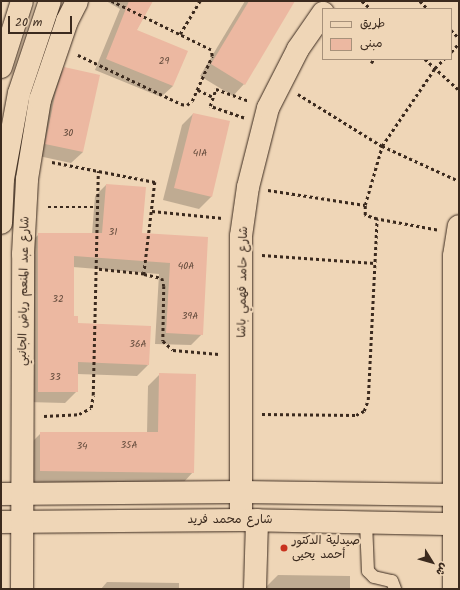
<!DOCTYPE html>
<meta charset="utf-8">
<style>
body{margin:0}
#map{position:relative;width:460px;height:590px;overflow:hidden;background:#efd6b7;font-family:Kalam,"Playpen Sans Arabic",sans-serif}
div>[style]{position:absolute}
[style*='--x']{left:calc(var(--x)*1px);top:calc(var(--y)*1px);width:calc(var(--w)*1px);rotate:calc(var(--a)*1deg)}
.shadow>*{inset:0;background:#0003}
.building>*{inset:0;background:#ecb8a1}
.path>*{height:2.5px;margin-top:-1.25px;transform-origin:0;background:repeating-linear-gradient(90deg,#3b2a1e 0 3px,transparent 0 6px)}
.roads{filter:drop-shadow(0 0 1px #3b2a1e) drop-shadow(0 0 1px #3b2a1e)}
.lane>*{height:12px;margin:-6px;padding:0 6px;transform-origin:6px;border-radius:6px;background:#efd6b7}
.street>*{height:22px;margin:-11px;padding:0 11px;transform-origin:11px;border-radius:11px;background:#efd6b7}
.secondary>*{height:22px;margin:-11px;padding:0 11px;transform-origin:11px;border-radius:11px;background:#efd6b7}
.dots>*{width:11px;height:11px;translate:-50% -50%;box-sizing:border-box;border:2px solid #efd6b7;border-radius:50%}
span{translate:-50% -50%;white-space:nowrap;text-align:center;line-height:1.15;-webkit-text-stroke:4px #efd6b7;paint-order:stroke}
.number-label{font-size:10px;color:#674e3f}
.number-label span{-webkit-text-stroke-width:0}
.street-label{font-size:12px;color:#3b2a1e}
.poi-label{font-size:12px;color:#3b2a1e}
.left{translate:0 -50%;text-align:left}
.frame{position:absolute;inset:0;border:2px solid #3b2a1e;pointer-events:none}
.legend{position:absolute;left:322px;top:8px;width:130px;height:52px;box-sizing:border-box;background:#efd6b7;border:1px solid #a7917a;margin:0;padding:5px 7px;list-style:none;font-size:12px;color:#3b2a1e}
.legend li{display:flex;align-items:center;gap:8px;height:20px}
.legend b{width:20px;border:1px solid #a7917a}
.north{position:absolute;left:412px;top:542px;width:40px;height:40px;-webkit-text-stroke:3px #efd6b7;paint-order:stroke;rotate:127deg;font-size:11px;font-weight:700;line-height:16px;text-align:center;color:#3b2a1e}
.north::after{content:'';display:block;margin:auto;width:14px;height:18px;background:#3b2a1e;clip-path:polygon(50% 0,100% 100%,50% 72%,0 100%)}
.scale{position:absolute;left:8px;top:16px;width:64px;height:18px;box-sizing:border-box;border:2px solid #3b2a1e;border-top:0;padding-left:5px;font-size:12px;line-height:14px;white-space:nowrap;color:#3b2a1e;-webkit-text-stroke:3px #efd6b7;paint-order:stroke}
</style>
<div id="map">
<div class="shadow">
<div style="clip-path:polygon(106px 1px,152px 1px,136px 31px,173px 86px,161px 97px,95px 70px,120px 9px)"></div>
<div style="clip-path:polygon(245px 1px,291px 1px,244px 84px,233px 96px,200px 76px)"></div>
<div style="clip-path:polygon(65px 68px,83px 152px,71px 163px,34px 155px,53px 80px)"></div>
<div style="clip-path:polygon(193px 114px,229px 122px,211px 197px,199px 209px,163px 200px,182px 125px)"></div>
<div style="clip-path:polygon(106px 185px,141px 234px,207px 238px,202px 334px,191px 345px,155px 344px,159px 274px,73px 267px,73px 317px,77px 324px,148px 365px,137px 376px,77px 374px,77px 391px,65px 403px,27px 402px,28px 245px,39px 234px,92px 234px,95px 196px)"></div>
<div style="clip-path:polygon(160px 374px,193px 472px,182px 484px,29px 483px,29px 445px,41px 433px,147px 433px,148px 386px)"></div>
<div style="clip-path:polygon(278px 575px,350px 576px,350px 589px,264px 589px)"></div>
<div style="clip-path:polygon(107px 582px,179px 583px,179px 589px,101px 589px)"></div>
</div>
<div class="building">
<div style="clip-path:polygon(129px 1px,153px 1px,137px 30px,188px 51px,173px 86px,106px 59px)"></div>
<div style="clip-path:polygon(249px 1px,295px 1px,245px 85px,211px 64px)"></div>
<div style="clip-path:polygon(64px 67px,100px 75px,83px 152px,45px 144px,56px 91px)"></div>
<div style="clip-path:polygon(193px 113px,230px 121px,212px 197px,174px 188px)"></div>
<div style="clip-path:polygon(106px 184px,146px 187px,142px 233px,208px 237px,203px 335px,166px 333px,170px 263px,74px 256px,74px 316px,78px 316px,78px 323px,151px 326px,149px 365px,78px 362px,78px 392px,38px 392px,38px 233px,102px 233px)"></div>
<div style="clip-path:polygon(159px 373px,196px 374px,194px 473px,40px 471px,40px 432px,158px 432px)"></div>
</div>
<div class="path">
<div style="--x:362;--y:1;--w:12;--a:42"></div>
<div style="--x:420;--y:1;--w:11;--a:45"></div>
<div style="--x:451;--y:30;--w:11;--a:45"></div>
<div style="--x:180;--y:34;--w:39;--a:-59"></div>
<div style="--x:451;--y:52;--w:12;--a:-48"></div>
<div style="--x:78;--y:55;--w:114;--a:25.4"></div>
<div style="--x:181;--y:104;--w:6;--a:9"></div>
<div style="--x:187;--y:105;--w:6;--a:-39"></div>
<div style="--x:192;--y:101;--w:49;--a:-66"></div>
<div style="--x:212;--y:56;--w:6;--a:-99"></div>
<div style="--x:211;--y:50;--w:111;--a:-153.9"></div>
<div style="--x:425;--y:59;--w:46;--a:42.4"></div>
<div style="--x:371;--y:63;--w:5;--a:-53"></div>
<div style="--x:198;--y:90;--w:17;--a:25"></div>
<div style="--x:298;--y:94;--w:99;--a:31.8"></div>
<div style="--x:382;--y:146;--w:85;--a:24.4"></div>
<div style="--x:244;--y:118;--w:36;--a:-161"></div>
<div style="--x:210;--y:106;--w:18;--a:-71"></div>
<div style="--x:216;--y:89;--w:35;--a:20"></div>
<div style="--x:52;--y:162;--w:105;--a:11"></div>
<div style="--x:155;--y:182;--w:93;--a:96.8"></div>
<div style="--x:144;--y:274;--w:48;--a:-174.1"></div>
<div style="--x:268;--y:190;--w:98;--a:8.8"></div>
<div style="--x:48;--y:207;--w:49;--a:0"></div>
<div style="--x:152;--y:211;--w:71;--a:5.6"></div>
<div style="--x:437;--y:230;--w:61;--a:-169.6"></div>
<div style="--x:377;--y:219;--w:13;--a:-162"></div>
<div style="--x:365;--y:215;--w:10;--a:-90"></div>
<div style="--x:365;--y:205;--w:61;--a:-73.9"></div>
<div style="--x:382;--y:146;--w:94;--a:-55.8"></div>
<div style="--x:435;--y:68;--w:13;--a:-45"></div>
<div style="--x:262;--y:255;--w:113;--a:4"></div>
<div style="--x:144;--y:274;--w:18;--a:13"></div>
<div style="--x:162;--y:278;--w:8;--a:76"></div>
<div style="--x:164;--y:286;--w:55;--a:91"></div>
<div style="--x:163;--y:341;--w:13;--a:42"></div>
<div style="--x:173;--y:350;--w:46;--a:5"></div>
<div style="--x:262;--y:414;--w:94;--a:0.6"></div>
<div style="--x:356;--y:415;--w:9;--a:-27"></div>
<div style="--x:364;--y:411;--w:12;--a:-70"></div>
<div style="--x:368;--y:400;--w:181;--a:-87.2"></div>
<div style="--x:44;--y:416;--w:35;--a:-3"></div>
<div style="--x:79;--y:414;--w:13;--a:-27"></div>
<div style="--x:91;--y:408;--w:13;--a:-81"></div>
<div style="--x:93;--y:395;--w:224;--a:-88.7"></div>
</div>
<div class="roads">
<div class="lane">
<div style="--x:366;--y:522;--w:49;--a:87.7"></div>
<div style="--x:368;--y:571;--w:8;--a:45"></div>
<div style="--x:374;--y:577;--w:18;--a:13"></div>
<div style="--x:392;--y:581;--w:9;--a:69"></div>
</div>
<div class="street">
<div style="--x:1;--y:494;--w:240;--a:-0.5"></div>
<div style="--x:241;--y:492;--w:218;--a:0.8"></div>
<div style="--x:241;--y:520;--w:284;--a:-90"></div>
<div style="--x:241;--y:236;--w:49;--a:-81.9"></div>
<div style="--x:248;--y:187;--w:81;--a:-75.8"></div>
<div style="--x:268;--y:108;--w:66;--a:-63"></div>
<div style="--x:298;--y:49;--w:44;--a:-55.2"></div>
<div style="--x:1;--y:522;--w:240;--a:-0.5"></div>
<div style="--x:241;--y:520;--w:218;--a:1.1"></div>
<div style="--x:22;--y:589;--w:335;--a:-89.8"></div>
<div style="--x:23;--y:254;--w:75;--a:-86.9"></div>
<div style="--x:27;--y:179;--w:80;--a:-80.7"></div>
<div style="--x:40;--y:100;--w:83;--a:-71.1"></div>
<div style="--x:67;--y:21;--w:22;--a:-63"></div>
<div style="--x:255;--y:589;--w:69;--a:-88.3"></div>
<div style="--x:454;--y:589;--w:333;--a:-90"></div>
<div style="--x:454;--y:256;--w:30;--a:-81"></div>
</div>
<div class="secondary">
<div style="--x:1;--y:67;--w:69;--a:-72.3"></div>
<div style="--x:1;--y:223;--w:44;--a:-87.4"></div>
<div style="--x:3;--y:179;--w:87;--a:-79.5"></div>
<div style="--x:19;--y:93;--w:97;--a:-71.4"></div>
</div>
</div>
<div class="dots">
<div style="left:284px;top:548px;background:#c8321e"></div>
</div>
<div class="number-label">
<span style="left:164px;top:62px">29</span>
<span style="left:68px;top:134px">30</span>
<span style="left:200px;top:154px">41A</span>
<span style="left:113px;top:233px">31</span>
<span style="left:186px;top:267px">40A</span>
<span style="left:58px;top:300px">32</span>
<span style="left:190px;top:317px">39A</span>
<span style="left:138px;top:345px">36A</span>
<span style="left:55px;top:378px">33</span>
<span style="left:129px;top:446px">35A</span>
<span style="left:82px;top:447px">34</span>
</div>
<div class="street-label">
<span style="left:243px;top:282px;rotate:-89deg">شارع حامد فهمي باشا</span>
<span style="left:24px;top:291px;rotate:-89deg">شارع عبد المنعم رياض الجانبي</span>
<span style="left:230px;top:520px">شارع محمد فريد</span>
</div>
<div class="poi-label">
<span class="left" style="left:292px;top:548px">صيدلية الدكتور<br>أحمد يحيى</span>
</div>
<div class="frame"></div>
<ul class="legend">
<li><b style="height:5px;background:#efd6b7"></b>طريق</li>
<li><b style="height:11px;background:#ecb8a1"></b>مبنى</li>
</ul>
<div class="north">ش</div>
<div class="scale">20 m</div>
</div>
